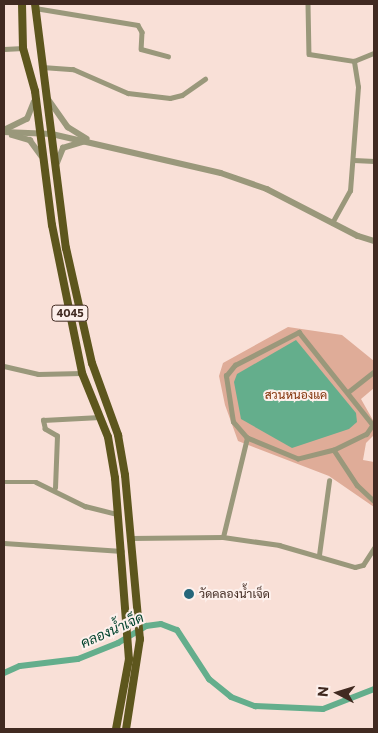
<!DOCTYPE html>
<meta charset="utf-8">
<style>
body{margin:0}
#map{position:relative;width:378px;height:733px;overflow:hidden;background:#f9e0d7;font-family:Commissioner,Sarabun,sans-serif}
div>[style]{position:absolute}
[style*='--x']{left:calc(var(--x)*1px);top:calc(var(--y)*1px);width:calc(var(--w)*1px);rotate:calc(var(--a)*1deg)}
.green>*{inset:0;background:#dfac98}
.water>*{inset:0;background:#64ae8c}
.canal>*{height:6px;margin:-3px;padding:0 3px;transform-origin:3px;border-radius:3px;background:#64ae8c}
.minor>*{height:4.5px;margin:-2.25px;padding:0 2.25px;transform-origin:2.25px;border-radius:2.25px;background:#9a987b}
.tertiary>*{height:5.5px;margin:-2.75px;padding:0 2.75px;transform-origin:2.75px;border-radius:2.75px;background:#9a987b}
.primary>*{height:8px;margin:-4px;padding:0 4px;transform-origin:4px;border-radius:4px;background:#5d561d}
.dots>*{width:14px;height:14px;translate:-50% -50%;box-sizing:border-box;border:2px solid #fdf0ec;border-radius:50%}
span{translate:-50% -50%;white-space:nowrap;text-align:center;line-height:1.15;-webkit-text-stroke:4px #fdf0ec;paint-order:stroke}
.shield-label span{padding:1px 4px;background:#fdf0ec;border:1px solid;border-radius:4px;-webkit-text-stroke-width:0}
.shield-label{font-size:11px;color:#412a21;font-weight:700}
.park-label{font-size:12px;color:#823208}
.poi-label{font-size:12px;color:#412a21}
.left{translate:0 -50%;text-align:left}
.water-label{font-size:14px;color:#02432d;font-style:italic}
.frame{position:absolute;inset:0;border:5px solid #412a21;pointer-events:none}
.north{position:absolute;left:313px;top:668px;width:50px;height:50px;-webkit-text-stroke:4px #fdf0ec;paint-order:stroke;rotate:275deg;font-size:14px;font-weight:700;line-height:20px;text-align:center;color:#412a21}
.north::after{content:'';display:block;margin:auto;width:18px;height:22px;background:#412a21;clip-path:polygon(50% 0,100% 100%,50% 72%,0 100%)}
</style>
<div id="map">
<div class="green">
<div style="clip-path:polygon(288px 327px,342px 335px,374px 361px,374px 388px,361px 399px,374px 422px,374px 435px,366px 443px,363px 460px,374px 462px,374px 507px,329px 476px,238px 441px,225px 405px,219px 376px,223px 363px)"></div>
</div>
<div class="water">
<div style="clip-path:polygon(296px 340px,356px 413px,357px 422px,349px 429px,292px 448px,241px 419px,234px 382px,237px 374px)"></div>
</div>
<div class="canal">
<div style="--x:4;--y:673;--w:17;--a:-24"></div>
<div style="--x:20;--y:666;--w:58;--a:-6.9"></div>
<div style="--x:78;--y:659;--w:43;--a:-21.8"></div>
<div style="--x:118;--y:643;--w:33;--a:-31"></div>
<div style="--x:146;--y:626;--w:15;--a:-8"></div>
<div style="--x:161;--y:624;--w:17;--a:21"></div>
<div style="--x:177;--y:630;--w:59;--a:56.9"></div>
<div style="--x:209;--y:679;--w:28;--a:39"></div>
<div style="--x:231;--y:697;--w:26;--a:21"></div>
<div style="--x:255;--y:706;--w:68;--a:2.5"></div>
<div style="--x:323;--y:709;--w:55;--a:-21.4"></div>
</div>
<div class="minor">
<div style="--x:308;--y:4;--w:50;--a:88.9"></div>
<div style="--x:309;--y:54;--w:46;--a:8.8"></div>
<div style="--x:354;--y:61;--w:22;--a:-22"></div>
<div style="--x:35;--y:8;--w:104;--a:9.4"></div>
<div style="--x:138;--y:25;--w:8;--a:60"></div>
<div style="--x:142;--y:32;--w:17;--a:93"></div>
<div style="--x:141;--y:49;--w:28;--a:15"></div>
<div style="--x:4;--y:49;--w:19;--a:-3"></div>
<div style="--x:42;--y:67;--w:31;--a:4"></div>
<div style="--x:73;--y:69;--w:60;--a:23.6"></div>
<div style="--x:128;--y:93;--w:42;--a:6.8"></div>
<div style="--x:170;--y:98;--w:12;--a:-14"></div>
<div style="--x:182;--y:95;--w:28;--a:-35"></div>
<div style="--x:354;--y:160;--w:20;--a:3"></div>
<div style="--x:332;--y:223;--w:37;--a:-61"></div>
<div style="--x:350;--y:191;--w:104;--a:-85.6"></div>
<div style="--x:358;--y:87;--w:26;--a:-99"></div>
<div style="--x:299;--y:332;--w:119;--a:51.5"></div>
<div style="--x:373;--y:425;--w:11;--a:124"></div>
<div style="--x:367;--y:434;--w:37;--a:154"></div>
<div style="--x:334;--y:450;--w:37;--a:166"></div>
<div style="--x:298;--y:459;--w:55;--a:-157.6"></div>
<div style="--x:247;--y:438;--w:21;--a:-131"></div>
<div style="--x:233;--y:422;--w:47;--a:-98.7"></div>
<div style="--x:226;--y:376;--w:14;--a:-51"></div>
<div style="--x:235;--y:365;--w:72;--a:-27.3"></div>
<div style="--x:4;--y:366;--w:35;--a:13"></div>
<div style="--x:38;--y:374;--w:44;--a:-1.3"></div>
<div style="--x:348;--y:392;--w:33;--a:-38"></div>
<div style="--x:334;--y:450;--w:42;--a:56.7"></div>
<div style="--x:357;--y:485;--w:23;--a:43"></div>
<div style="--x:4;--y:482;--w:32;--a:0"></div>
<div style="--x:36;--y:482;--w:55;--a:26.1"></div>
<div style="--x:85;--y:506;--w:34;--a:14"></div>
<div style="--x:55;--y:488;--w:52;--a:-87.8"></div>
<div style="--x:57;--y:436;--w:14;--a:-150"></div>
<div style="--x:45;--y:429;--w:9;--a:-103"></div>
<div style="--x:43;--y:420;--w:57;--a:-3"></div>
<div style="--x:223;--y:537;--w:102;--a:-76.4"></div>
<div style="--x:131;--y:538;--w:92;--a:-0.6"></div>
<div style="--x:223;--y:537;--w:57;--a:8.1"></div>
<div style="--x:279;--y:545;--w:79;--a:16.1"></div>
<div style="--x:355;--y:567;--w:8;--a:-14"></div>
<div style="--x:363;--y:565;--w:20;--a:-57"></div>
<div style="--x:4;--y:543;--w:118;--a:3.9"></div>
<div style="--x:319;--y:555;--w:75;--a:-82.3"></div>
</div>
<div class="tertiary">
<div style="--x:49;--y:100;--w:33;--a:55"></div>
<div style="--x:68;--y:127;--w:22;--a:32"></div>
<div style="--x:4;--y:130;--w:25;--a:-26"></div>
<div style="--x:27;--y:119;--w:18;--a:-68"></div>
<div style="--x:4;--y:132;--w:48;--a:2.4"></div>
<div style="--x:52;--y:134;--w:173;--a:13"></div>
<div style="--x:221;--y:173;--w:49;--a:19.2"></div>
<div style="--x:267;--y:189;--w:102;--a:27.3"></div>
<div style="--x:358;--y:236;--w:17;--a:17"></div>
<div style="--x:12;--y:135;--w:19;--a:16"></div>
<div style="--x:30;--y:140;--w:19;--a:54"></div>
<div style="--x:57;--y:163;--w:16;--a:-68"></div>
<div style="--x:63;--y:148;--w:21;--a:-17"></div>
</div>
<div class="primary">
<div style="--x:22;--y:4;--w:44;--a:88.7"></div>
<div style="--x:23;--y:48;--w:45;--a:74.4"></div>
<div style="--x:35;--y:91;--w:135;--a:82.8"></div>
<div style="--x:52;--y:225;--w:151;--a:78.5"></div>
<div style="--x:82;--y:373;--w:69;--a:67.9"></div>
<div style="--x:108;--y:437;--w:42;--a:80.3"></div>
<div style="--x:115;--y:478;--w:182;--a:85.6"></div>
<div style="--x:129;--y:659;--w:71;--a:100.5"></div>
<div style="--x:35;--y:4;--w:246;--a:82.8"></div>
<div style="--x:66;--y:248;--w:118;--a:77.3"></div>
<div style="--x:92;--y:363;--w:77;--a:70.1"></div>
<div style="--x:118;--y:435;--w:41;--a:80.1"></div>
<div style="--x:125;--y:475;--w:165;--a:84.8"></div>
<div style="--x:140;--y:639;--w:91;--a:98.8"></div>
</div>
<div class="dots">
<div style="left:189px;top:594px;background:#25667a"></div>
</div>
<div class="shield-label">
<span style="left:70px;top:313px">4045</span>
</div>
<div class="park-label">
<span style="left:296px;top:395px">สวนหนองแค</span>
</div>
<div class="poi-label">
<span class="left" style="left:199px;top:594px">วัดคลองน้ำเจ็ด</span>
</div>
<div class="water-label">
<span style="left:112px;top:630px;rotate:-24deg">คลองน้ำเจ็ด</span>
</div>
<div class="frame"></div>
<div class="north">N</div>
</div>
